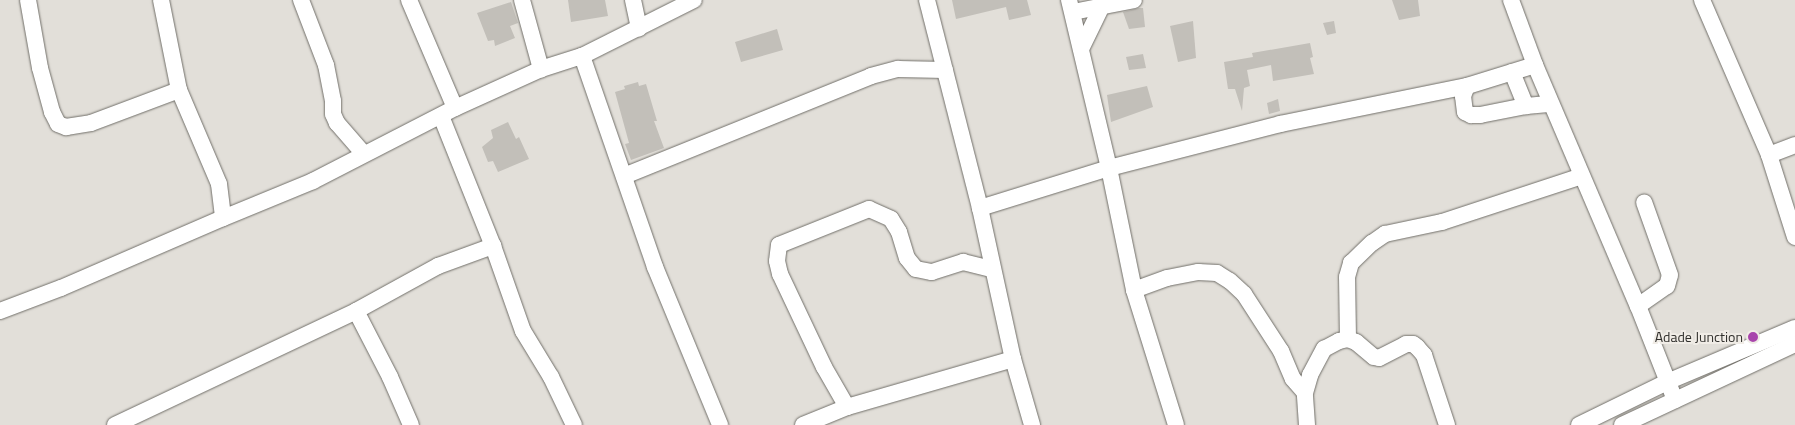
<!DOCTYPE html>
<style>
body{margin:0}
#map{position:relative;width:1795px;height:425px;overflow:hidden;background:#e2dfd9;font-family:"Titillium Web",sans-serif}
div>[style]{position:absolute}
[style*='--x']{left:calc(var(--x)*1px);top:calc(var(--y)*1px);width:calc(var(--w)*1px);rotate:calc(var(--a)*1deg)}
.building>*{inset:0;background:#c2bfb9}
.roads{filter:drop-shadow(0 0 1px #716f69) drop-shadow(0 0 1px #716f69)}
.minor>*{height:16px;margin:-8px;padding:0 8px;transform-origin:8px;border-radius:8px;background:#fff}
.dots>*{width:14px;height:14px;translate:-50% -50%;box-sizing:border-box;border:2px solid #f0ece6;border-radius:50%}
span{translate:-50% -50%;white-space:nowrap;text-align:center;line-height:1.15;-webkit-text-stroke:4px #f0ece6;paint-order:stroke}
.poi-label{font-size:14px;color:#302f2c}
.right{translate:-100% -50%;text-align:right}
</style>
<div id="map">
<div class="building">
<div style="clip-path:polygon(568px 0,605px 0,608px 16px,571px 22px)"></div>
<div style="clip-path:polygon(952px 0,1027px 0,1031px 15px,1009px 20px,1006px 7px,956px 19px)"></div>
<div style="clip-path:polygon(1392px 0,1418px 0,1420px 16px,1399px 20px)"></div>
<div style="clip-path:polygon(511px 2px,518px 23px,510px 26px,515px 38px,495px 46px,494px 40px,488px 41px,477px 13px)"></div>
<div style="clip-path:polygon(1139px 8px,1143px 8px,1145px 27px,1129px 29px,1123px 12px)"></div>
<div style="clip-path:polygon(1193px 21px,1196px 58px,1178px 62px,1170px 26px)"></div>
<div style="clip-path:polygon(1334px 21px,1336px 33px,1327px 35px,1323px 23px)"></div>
<div style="clip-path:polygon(777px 29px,783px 50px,741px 62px,735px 42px)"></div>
<div style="clip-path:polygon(1310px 43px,1313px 57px,1310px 58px,1314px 74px,1273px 81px,1271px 65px,1247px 70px,1250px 86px,1244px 88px,1242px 111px,1235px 89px,1228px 89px,1224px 62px,1253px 57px,1252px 53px)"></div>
<div style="clip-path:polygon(1143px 54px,1146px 68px,1129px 70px,1126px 57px)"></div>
<div style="clip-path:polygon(638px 82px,639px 86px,646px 84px,657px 121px,654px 121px,664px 148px,631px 160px,625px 144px,629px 143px,615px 92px,625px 89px,624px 86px)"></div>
<div style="clip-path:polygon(1147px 86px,1153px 107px,1111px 122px,1107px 95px)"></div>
<div style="clip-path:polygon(1278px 99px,1280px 111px,1269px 114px,1267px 103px)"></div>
<div style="clip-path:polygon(508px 122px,516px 139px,519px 137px,529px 159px,498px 172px,493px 161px,488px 162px,482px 147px,493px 138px,491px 130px)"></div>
</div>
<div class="roads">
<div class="minor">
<div style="--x:28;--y:0;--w:69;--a:80"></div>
<div style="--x:40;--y:68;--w:46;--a:74.7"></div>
<div style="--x:52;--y:112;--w:13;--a:63"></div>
<div style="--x:58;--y:124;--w:9;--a:21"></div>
<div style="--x:66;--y:127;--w:25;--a:-9"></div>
<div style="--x:91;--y:123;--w:94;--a:-20.6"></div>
<div style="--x:161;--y:0;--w:92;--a:78.7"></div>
<div style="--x:179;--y:90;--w:102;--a:66.9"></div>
<div style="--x:219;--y:184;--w:34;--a:83"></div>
<div style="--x:301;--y:0;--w:70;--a:69"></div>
<div style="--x:326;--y:65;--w:37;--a:79"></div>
<div style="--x:333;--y:101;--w:13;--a:90"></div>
<div style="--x:333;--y:114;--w:10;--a:66"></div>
<div style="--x:337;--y:123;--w:41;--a:48.9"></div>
<div style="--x:409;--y:0;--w:117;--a:66.9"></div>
<div style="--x:522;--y:0;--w:72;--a:74.6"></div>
<div style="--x:633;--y:0;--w:29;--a:78"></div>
<div style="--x:927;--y:0;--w:215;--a:75.7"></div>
<div style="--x:980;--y:208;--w:155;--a:77.7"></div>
<div style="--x:1013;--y:359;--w:69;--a:73.9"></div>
<div style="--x:1069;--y:0;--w:173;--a:76.6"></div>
<div style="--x:1109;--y:168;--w:125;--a:78.4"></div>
<div style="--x:1134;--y:290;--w:141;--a:72.7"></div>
<div style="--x:1511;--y:0;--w:69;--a:69.7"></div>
<div style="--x:1535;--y:65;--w:262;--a:66.9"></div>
<div style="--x:1638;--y:306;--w:101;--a:68.5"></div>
<div style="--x:1702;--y:0;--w:169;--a:66.6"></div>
<div style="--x:1769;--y:155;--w:86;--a:72.4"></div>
<div style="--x:1073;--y:12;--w:62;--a:-11.1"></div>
<div style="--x:1081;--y:49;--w:48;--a:-64"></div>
<div style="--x:582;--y:56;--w:223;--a:70.9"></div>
<div style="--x:655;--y:267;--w:171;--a:67.6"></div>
<div style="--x:1535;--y:65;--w:71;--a:162.8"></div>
<div style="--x:1467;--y:86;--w:11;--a:112"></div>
<div style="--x:1463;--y:96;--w:16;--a:83"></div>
<div style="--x:1465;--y:112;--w:7;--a:27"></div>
<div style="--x:1471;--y:115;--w:9;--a:0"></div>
<div style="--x:1480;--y:115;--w:47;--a:-11.1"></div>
<div style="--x:1526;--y:106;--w:25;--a:-5"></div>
<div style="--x:1512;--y:72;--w:37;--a:68"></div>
<div style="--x:441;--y:116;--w:140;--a:68.2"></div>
<div style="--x:493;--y:246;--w:90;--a:70.6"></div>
<div style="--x:523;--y:331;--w:54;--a:58.7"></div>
<div style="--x:551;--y:377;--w:53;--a:64.4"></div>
<div style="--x:1769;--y:155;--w:28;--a:-21"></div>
<div style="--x:624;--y:176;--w:266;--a:-22"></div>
<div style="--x:871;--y:76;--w:28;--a:-15"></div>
<div style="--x:898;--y:69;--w:47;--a:1.2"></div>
<div style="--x:980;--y:208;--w:135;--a:-17.2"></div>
<div style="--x:1109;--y:168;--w:177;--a:-14.4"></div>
<div style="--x:1280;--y:124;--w:191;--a:-11.5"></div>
<div style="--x:1134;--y:290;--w:35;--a:-20"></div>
<div style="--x:1167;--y:278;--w:32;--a:-11"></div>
<div style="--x:1198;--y:272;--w:19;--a:3"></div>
<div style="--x:1217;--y:273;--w:15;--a:32"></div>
<div style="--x:1230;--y:281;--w:19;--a:43"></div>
<div style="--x:1244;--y:294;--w:68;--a:57"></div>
<div style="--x:1281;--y:351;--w:30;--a:67"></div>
<div style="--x:1293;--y:379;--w:18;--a:49"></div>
<div style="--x:1638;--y:306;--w:35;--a:-35"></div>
<div style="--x:1667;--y:286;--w:11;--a:-75"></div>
<div style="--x:1670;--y:275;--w:77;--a:-109.6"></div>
<div style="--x:0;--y:311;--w:65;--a:-20.7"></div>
<div style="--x:61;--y:288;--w:176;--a:-23.4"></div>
<div style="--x:223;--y:218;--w:97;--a:-22.3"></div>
<div style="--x:313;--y:181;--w:160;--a:-27.2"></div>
<div style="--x:455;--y:108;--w:94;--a:-24.4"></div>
<div style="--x:541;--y:69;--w:43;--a:-17.6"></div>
<div style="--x:582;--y:56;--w:125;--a:-26.6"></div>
<div style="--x:356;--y:311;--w:74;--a:62.7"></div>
<div style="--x:390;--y:377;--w:52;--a:66.4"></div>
<div style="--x:1348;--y:339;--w:62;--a:-90.9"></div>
<div style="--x:1347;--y:277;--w:15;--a:-74"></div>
<div style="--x:1351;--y:263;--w:29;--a:-44"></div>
<div style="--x:1372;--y:243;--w:16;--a:-35"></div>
<div style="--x:1385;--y:234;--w:58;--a:-11.9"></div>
<div style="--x:1442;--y:222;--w:147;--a:-18.2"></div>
<div style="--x:847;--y:407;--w:46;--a:-119.9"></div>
<div style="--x:824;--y:367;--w:103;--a:-115.3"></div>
<div style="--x:780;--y:274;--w:13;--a:-103"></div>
<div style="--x:777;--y:261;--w:16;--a:-83"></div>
<div style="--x:779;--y:245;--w:97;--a:-21.8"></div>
<div style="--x:869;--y:209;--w:24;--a:24"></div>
<div style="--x:891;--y:219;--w:15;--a:58"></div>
<div style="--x:899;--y:232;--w:27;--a:73"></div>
<div style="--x:907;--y:258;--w:14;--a:51"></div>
<div style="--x:916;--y:269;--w:16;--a:11"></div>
<div style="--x:932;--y:272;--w:33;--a:-18"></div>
<div style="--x:963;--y:262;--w:30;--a:14"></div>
<div style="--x:115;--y:425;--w:267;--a:-25.3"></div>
<div style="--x:356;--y:311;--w:94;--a:-28.8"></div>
<div style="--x:438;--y:266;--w:59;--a:-20"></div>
<div style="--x:803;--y:425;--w:48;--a:-22.2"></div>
<div style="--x:847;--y:407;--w:173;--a:-16.1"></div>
<div style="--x:1307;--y:425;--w:32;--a:-94"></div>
<div style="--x:1305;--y:393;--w:19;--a:-74"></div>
<div style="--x:1310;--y:375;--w:30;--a:-62"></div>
<div style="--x:1324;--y:349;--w:17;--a:-28"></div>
<div style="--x:1339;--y:341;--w:9;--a:-13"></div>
<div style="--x:1348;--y:339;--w:9;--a:21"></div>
<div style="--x:1356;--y:342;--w:23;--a:40"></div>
<div style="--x:1374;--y:357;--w:5;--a:11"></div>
<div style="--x:1379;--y:358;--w:30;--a:-27"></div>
<div style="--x:1406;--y:344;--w:7;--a:0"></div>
<div style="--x:1413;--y:344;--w:5;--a:37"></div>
<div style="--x:1417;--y:347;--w:11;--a:49"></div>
<div style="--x:1424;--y:355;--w:74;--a:71.8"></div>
<div style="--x:1579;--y:425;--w:98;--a:-26"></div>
<div style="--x:1667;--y:382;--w:139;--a:-22.9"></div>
<div style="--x:1622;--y:425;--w:191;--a:-25.1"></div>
</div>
</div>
<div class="dots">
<div style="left:1753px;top:337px;background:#a845ac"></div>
</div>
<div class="poi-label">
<span class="right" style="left:1743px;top:337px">Adade Junction</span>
</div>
</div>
